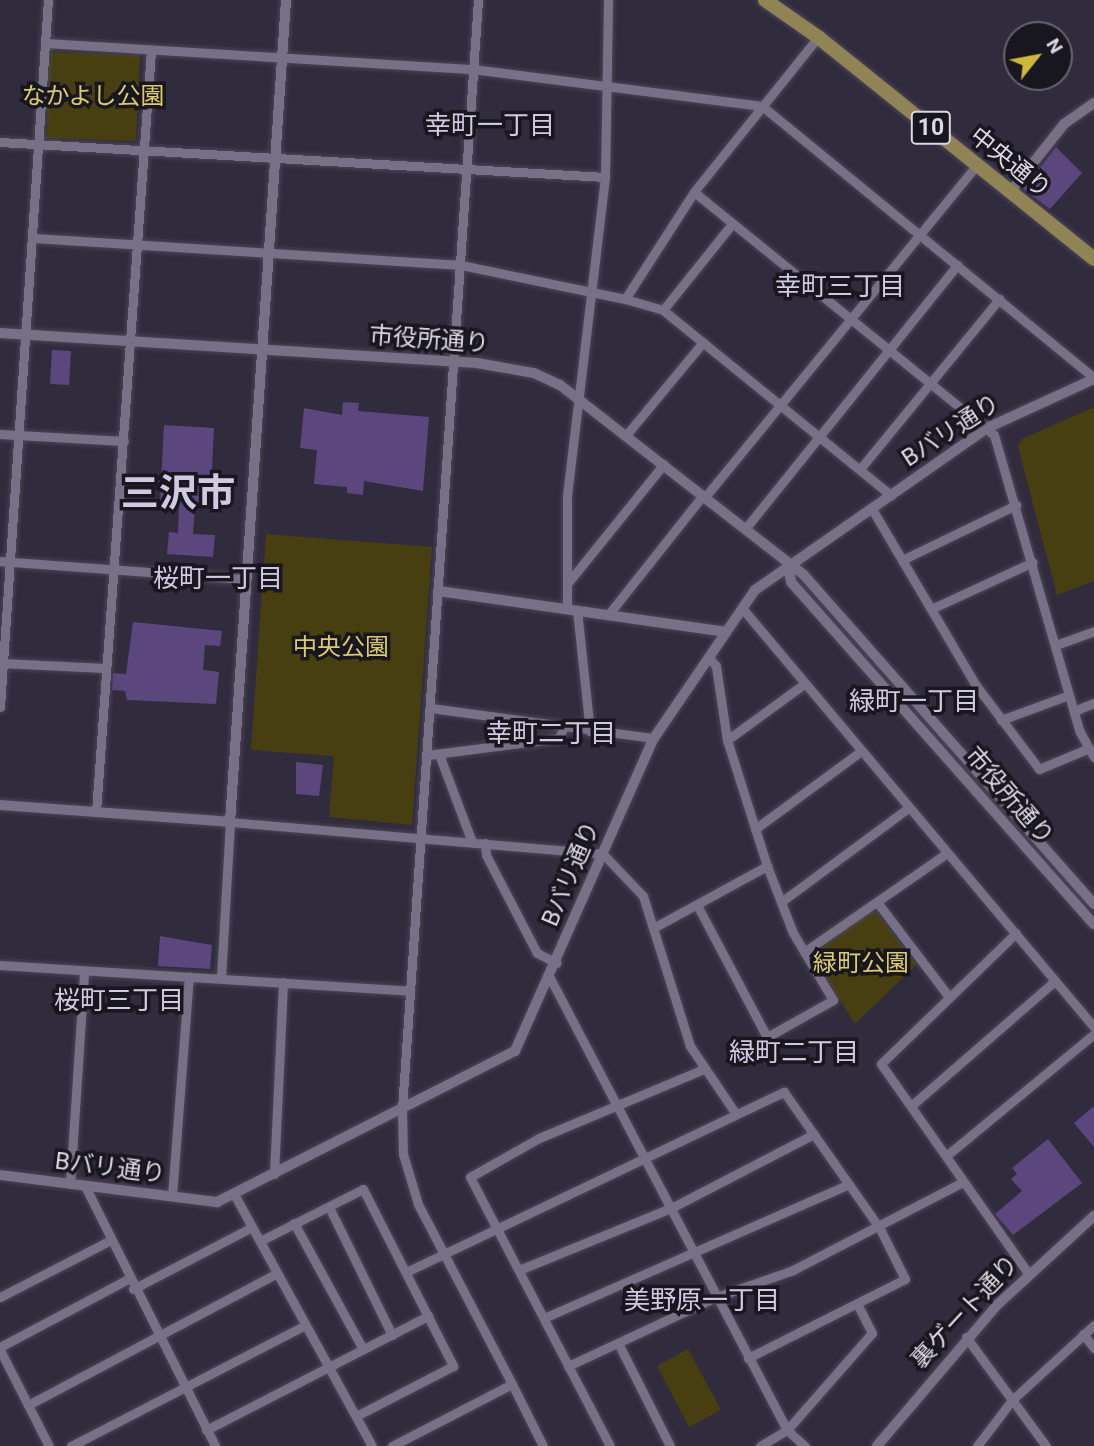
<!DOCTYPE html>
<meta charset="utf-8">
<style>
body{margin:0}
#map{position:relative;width:1094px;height:1446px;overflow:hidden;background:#312b3e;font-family:Roboto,"Noto Sans JP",sans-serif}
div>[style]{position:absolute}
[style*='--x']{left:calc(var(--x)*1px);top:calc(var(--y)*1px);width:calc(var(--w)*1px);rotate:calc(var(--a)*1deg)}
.green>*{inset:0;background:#473f10}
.building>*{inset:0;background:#5b477e}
.roads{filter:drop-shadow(0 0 2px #4b4756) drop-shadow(0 0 2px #4b4756)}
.minor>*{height:9px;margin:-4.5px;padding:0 4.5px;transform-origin:4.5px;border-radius:4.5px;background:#777086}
.tertiary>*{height:10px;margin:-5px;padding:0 5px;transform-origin:5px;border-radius:5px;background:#777086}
.primary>*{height:14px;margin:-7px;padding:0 7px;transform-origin:7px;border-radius:7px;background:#908354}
span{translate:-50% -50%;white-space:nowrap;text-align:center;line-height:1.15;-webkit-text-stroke:7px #18161e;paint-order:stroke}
.shield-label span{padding:2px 5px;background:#18161e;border:2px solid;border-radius:5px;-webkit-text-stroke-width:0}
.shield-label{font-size:23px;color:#dbd7e3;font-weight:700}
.park-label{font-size:24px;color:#dccb69}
.street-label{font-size:24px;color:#dbd7e3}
.neighbourhood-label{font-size:26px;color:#d0c9e1}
.town-label{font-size:38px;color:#d0c9e1;font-weight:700}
.north{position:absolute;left:1003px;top:21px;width:70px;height:70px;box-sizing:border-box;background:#18161e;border:2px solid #66636d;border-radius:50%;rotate:59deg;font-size:19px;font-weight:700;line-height:28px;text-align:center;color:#dbd7e3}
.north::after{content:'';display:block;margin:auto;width:24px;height:32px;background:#ceb837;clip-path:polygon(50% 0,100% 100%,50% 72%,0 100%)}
</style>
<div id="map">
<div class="green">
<div style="clip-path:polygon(49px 52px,140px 55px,136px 141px,47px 138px)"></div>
<div style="clip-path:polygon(1094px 407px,1094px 581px,1057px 595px,1018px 447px,1022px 439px)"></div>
<div style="clip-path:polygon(266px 534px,432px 547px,412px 825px,329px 817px,334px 756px,251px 750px)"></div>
<div style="clip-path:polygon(874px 909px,917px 964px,855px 1024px,811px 953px)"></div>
<div style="clip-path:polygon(688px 1349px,721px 1410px,689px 1427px,657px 1366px)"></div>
</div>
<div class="building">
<div style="clip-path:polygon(1056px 147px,1082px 173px,1050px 209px,1023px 189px)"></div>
<div style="clip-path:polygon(52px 350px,71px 351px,69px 385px,50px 384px)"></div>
<div style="clip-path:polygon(343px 402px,359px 403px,358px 411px,429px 417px,423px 491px,364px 481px,363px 495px,347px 493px,347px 487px,314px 484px,317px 450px,300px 448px,304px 408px,342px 415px)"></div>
<div style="clip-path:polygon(164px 425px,214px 428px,210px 508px,195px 507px,193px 534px,215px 535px,213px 557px,167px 554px,169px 532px,178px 533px,179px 505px,160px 504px)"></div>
<div style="clip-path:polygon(133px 622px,222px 631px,220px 646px,205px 645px,203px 670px,219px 672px,216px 704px,127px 700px,125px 691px,112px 690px,113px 673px,126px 674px)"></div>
<div style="clip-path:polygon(296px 762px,323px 765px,319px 796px,296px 794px)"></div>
<div style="clip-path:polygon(160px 936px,212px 945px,210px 969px,158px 966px)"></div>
<div style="clip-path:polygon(1094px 1106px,1094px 1147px,1074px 1123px)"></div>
<div style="clip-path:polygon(1048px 1139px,1082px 1183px,1013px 1235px,995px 1214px,1022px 1191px,1011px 1179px,1017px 1174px,1012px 1168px)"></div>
</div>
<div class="roads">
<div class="minor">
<div style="--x:818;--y:37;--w:198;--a:128.7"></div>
<div style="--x:694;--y:192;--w:127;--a:122.8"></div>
<div style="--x:625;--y:299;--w:40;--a:16"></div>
<div style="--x:663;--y:310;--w:294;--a:39.1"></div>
<div style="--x:46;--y:43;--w:428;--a:3.5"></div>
<div style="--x:473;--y:69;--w:291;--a:7.3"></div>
<div style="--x:762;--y:106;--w:429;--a:39.3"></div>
<div style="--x:0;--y:142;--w:606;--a:3.31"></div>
<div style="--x:605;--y:177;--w:321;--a:96.8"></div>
<div style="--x:567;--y:496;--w:113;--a:90"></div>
<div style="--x:605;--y:177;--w:177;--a:-89"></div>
<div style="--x:694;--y:192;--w:386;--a:39"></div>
<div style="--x:994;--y:435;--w:309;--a:73.9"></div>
<div style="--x:1080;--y:732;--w:29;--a:61"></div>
<div style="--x:34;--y:238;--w:428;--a:3.6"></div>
<div style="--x:461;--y:265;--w:167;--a:11.7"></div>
<div style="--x:663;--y:310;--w:110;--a:-51.3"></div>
<div style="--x:0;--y:434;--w:124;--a:3.2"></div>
<div style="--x:627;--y:434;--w:119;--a:-50.4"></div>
<div style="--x:860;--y:469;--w:220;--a:-50.7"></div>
<div style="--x:705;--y:497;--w:429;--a:-50.7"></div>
<div style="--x:872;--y:509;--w:203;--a:59.5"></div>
<div style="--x:975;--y:684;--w:106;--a:53"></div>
<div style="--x:1039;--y:769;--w:52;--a:-22.6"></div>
<div style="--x:745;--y:529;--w:339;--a:-51.2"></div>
<div style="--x:902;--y:560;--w:127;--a:-25.8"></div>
<div style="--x:0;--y:561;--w:247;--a:4.2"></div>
<div style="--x:567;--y:584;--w:154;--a:-51.1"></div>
<div style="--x:742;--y:608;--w:547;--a:49.97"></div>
<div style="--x:931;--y:609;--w:112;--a:-24.7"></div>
<div style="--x:577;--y:610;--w:122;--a:83.9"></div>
<div style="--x:608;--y:615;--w:153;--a:-51.6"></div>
<div style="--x:1056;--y:645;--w:40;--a:-20.2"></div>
<div style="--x:0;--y:663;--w:106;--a:2.7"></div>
<div style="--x:0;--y:707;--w:709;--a:-86.12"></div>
<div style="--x:431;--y:708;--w:225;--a:7.7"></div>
<div style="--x:1074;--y:711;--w:22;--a:-22"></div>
<div style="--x:1001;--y:720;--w:72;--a:-20.2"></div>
<div style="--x:727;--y:740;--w:95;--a:-36"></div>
<div style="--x:427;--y:755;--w:133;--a:-7.3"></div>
<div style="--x:559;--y:738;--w:13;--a:-67"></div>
<div style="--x:440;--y:757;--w:91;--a:69.4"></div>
<div style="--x:96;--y:812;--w:764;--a:-85.87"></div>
<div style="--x:755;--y:829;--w:132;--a:-36.3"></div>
<div style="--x:485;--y:843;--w:12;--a:85"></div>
<div style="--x:486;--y:855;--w:110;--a:62.5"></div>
<div style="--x:537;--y:953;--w:22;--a:27"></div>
<div style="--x:781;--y:902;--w:158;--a:-36.5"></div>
<div style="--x:877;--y:902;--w:119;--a:52.8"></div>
<div style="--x:697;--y:905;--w:149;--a:62.1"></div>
<div style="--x:767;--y:1037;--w:76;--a:-29.3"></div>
<div style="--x:833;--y:1000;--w:78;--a:-120.8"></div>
<div style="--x:793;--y:933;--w:72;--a:-111.2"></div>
<div style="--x:767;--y:866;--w:132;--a:-107.6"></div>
<div style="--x:727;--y:740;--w:75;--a:-98.5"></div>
<div style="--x:716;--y:666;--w:11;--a:-131"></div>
<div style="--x:655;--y:927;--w:128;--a:-28.6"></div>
<div style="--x:1016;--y:933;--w:188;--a:135.9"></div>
<div style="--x:881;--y:1064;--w:256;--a:54.9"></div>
<div style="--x:804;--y:952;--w:174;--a:-34.7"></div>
<div style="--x:0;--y:965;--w:411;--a:3.6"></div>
<div style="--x:221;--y:978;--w:156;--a:-86.7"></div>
<div style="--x:230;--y:822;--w:374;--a:4.9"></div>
<div style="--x:603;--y:854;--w:58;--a:46.4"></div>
<div style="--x:643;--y:896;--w:157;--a:72.6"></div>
<div style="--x:690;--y:1046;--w:82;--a:55.9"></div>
<div style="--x:550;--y:978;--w:510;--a:62.33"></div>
<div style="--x:787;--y:1430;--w:24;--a:42"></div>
<div style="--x:911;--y:1106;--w:191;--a:-41"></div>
<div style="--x:946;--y:1156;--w:192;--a:-39.5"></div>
<div style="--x:274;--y:1174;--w:192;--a:-87.3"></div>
<div style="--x:70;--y:1184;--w:213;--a:-86.2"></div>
<div style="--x:85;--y:1186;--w:291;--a:63.4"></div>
<div style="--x:234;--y:1194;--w:287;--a:61.3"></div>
<div style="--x:172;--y:1196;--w:220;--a:-85.6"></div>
<div style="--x:329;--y:1207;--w:143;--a:63.8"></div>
<div style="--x:294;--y:1223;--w:144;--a:61.3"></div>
<div style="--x:260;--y:1241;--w:115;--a:-26.8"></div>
<div style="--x:363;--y:1189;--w:199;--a:63"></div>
<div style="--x:453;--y:1366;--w:109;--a:152.7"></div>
<div style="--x:519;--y:1270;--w:164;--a:-22.2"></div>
<div style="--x:671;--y:1208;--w:161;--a:-27.4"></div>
<div style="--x:406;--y:1272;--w:419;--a:-25.5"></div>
<div style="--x:784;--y:1092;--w:165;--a:54.9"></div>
<div style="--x:879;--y:1227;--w:58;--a:63.4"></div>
<div style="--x:905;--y:1279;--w:176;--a:153.3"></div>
<div style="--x:133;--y:1289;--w:134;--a:-27.5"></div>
<div style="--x:0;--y:1297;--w:123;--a:-27.2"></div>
<div style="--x:544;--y:1318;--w:333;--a:-23.7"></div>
<div style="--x:1083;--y:1334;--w:18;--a:52"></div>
<div style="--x:966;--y:1337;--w:135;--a:53.7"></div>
<div style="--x:618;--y:1343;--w:115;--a:63.2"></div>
<div style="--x:0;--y:1347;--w:145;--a:-28"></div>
<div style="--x:0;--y:1350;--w:108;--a:63"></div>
<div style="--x:568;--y:1366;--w:163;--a:-25"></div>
<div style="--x:716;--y:1297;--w:82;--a:-19.3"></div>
<div style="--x:793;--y:1270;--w:191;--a:-27.4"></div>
<div style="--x:512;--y:1384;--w:69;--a:63.4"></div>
<div style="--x:28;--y:1405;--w:282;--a:-27.9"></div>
<div style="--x:206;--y:1430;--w:250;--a:-27.2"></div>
<div style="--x:71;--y:1446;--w:263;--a:-27.3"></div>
<div style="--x:392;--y:1446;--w:135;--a:-27.3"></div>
<div style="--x:512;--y:1384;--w:203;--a:-117.6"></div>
<div style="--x:418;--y:1204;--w:52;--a:-106.7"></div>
<div style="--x:403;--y:1154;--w:45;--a:-91.3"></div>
<div style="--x:402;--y:1109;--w:1112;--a:-86.08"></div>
<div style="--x:610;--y:1446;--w:303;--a:-117.5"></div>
<div style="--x:470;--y:1177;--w:79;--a:-29.5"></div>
<div style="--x:539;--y:1138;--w:179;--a:-22.7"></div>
<div style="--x:760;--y:1446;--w:31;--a:-31"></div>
<div style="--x:787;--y:1430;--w:129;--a:-48.8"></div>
<div style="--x:872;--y:1333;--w:33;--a:-117"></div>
<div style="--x:977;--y:1446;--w:58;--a:-52.7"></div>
<div style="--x:1012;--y:1400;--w:111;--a:-42.4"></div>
</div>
<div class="tertiary">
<div style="--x:1010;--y:192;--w:87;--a:-51.5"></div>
<div style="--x:1064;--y:124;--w:37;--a:-35"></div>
<div style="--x:0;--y:333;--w:478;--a:3.6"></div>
<div style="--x:477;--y:363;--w:58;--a:10"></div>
<div style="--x:534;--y:373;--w:29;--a:25"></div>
<div style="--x:560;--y:385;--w:308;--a:37.9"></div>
<div style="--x:803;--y:574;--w:440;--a:48.6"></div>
<div style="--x:788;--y:566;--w:16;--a:79"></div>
<div style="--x:791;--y:582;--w:457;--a:48.5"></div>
<div style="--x:438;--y:591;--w:290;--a:8.1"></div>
<div style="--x:0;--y:805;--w:231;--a:4.2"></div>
<div style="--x:230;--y:822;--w:824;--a:-86.1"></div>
<div style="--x:0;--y:1175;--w:219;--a:7.1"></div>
<div style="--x:217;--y:1202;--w:334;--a:-26.9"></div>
<div style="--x:515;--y:1051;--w:342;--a:-66.1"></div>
<div style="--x:654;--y:738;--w:179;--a:-55.7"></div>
<div style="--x:755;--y:590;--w:283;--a:-34.9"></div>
<div style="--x:987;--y:428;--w:118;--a:-24.6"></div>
<div style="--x:877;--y:1446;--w:184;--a:-49.6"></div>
<div style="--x:996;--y:1306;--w:133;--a:-42.6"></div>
</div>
<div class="primary">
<div style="--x:765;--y:0;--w:65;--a:34.9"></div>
<div style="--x:818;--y:37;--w:354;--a:38.8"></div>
</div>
</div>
<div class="shield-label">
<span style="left:931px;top:128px">10</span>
</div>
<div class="park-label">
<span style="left:93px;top:97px">なかよし公園</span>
<span style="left:341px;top:648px">中央公園</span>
<span style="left:861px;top:964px">緑町公園</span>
</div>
<div class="street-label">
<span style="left:1010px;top:163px;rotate:39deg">中央通り</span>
<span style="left:429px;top:340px;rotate:4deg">市役所通り</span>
<span style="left:951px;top:431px;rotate:-33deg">Bバリ通り</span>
<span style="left:1009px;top:796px;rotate:49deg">市役所通り</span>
<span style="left:571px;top:874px;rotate:-67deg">Bバリ通り</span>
<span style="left:110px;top:1168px;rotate:7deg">Bバリ通り</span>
<span style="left:965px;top:1312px;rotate:-47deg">裏ゲート通り</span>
</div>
<div class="neighbourhood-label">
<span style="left:490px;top:126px">幸町一丁目</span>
<span style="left:840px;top:287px">幸町三丁目</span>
<span style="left:218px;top:579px">桜町一丁目</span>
<span style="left:914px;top:702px">緑町一丁目</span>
<span style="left:551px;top:734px">幸町二丁目</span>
<span style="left:119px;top:1001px">桜町三丁目</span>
<span style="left:794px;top:1053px">緑町二丁目</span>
<span style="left:702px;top:1301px">美野原一丁目</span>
</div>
<div class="town-label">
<span style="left:178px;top:494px">三沢市</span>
</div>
<div class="north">N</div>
</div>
